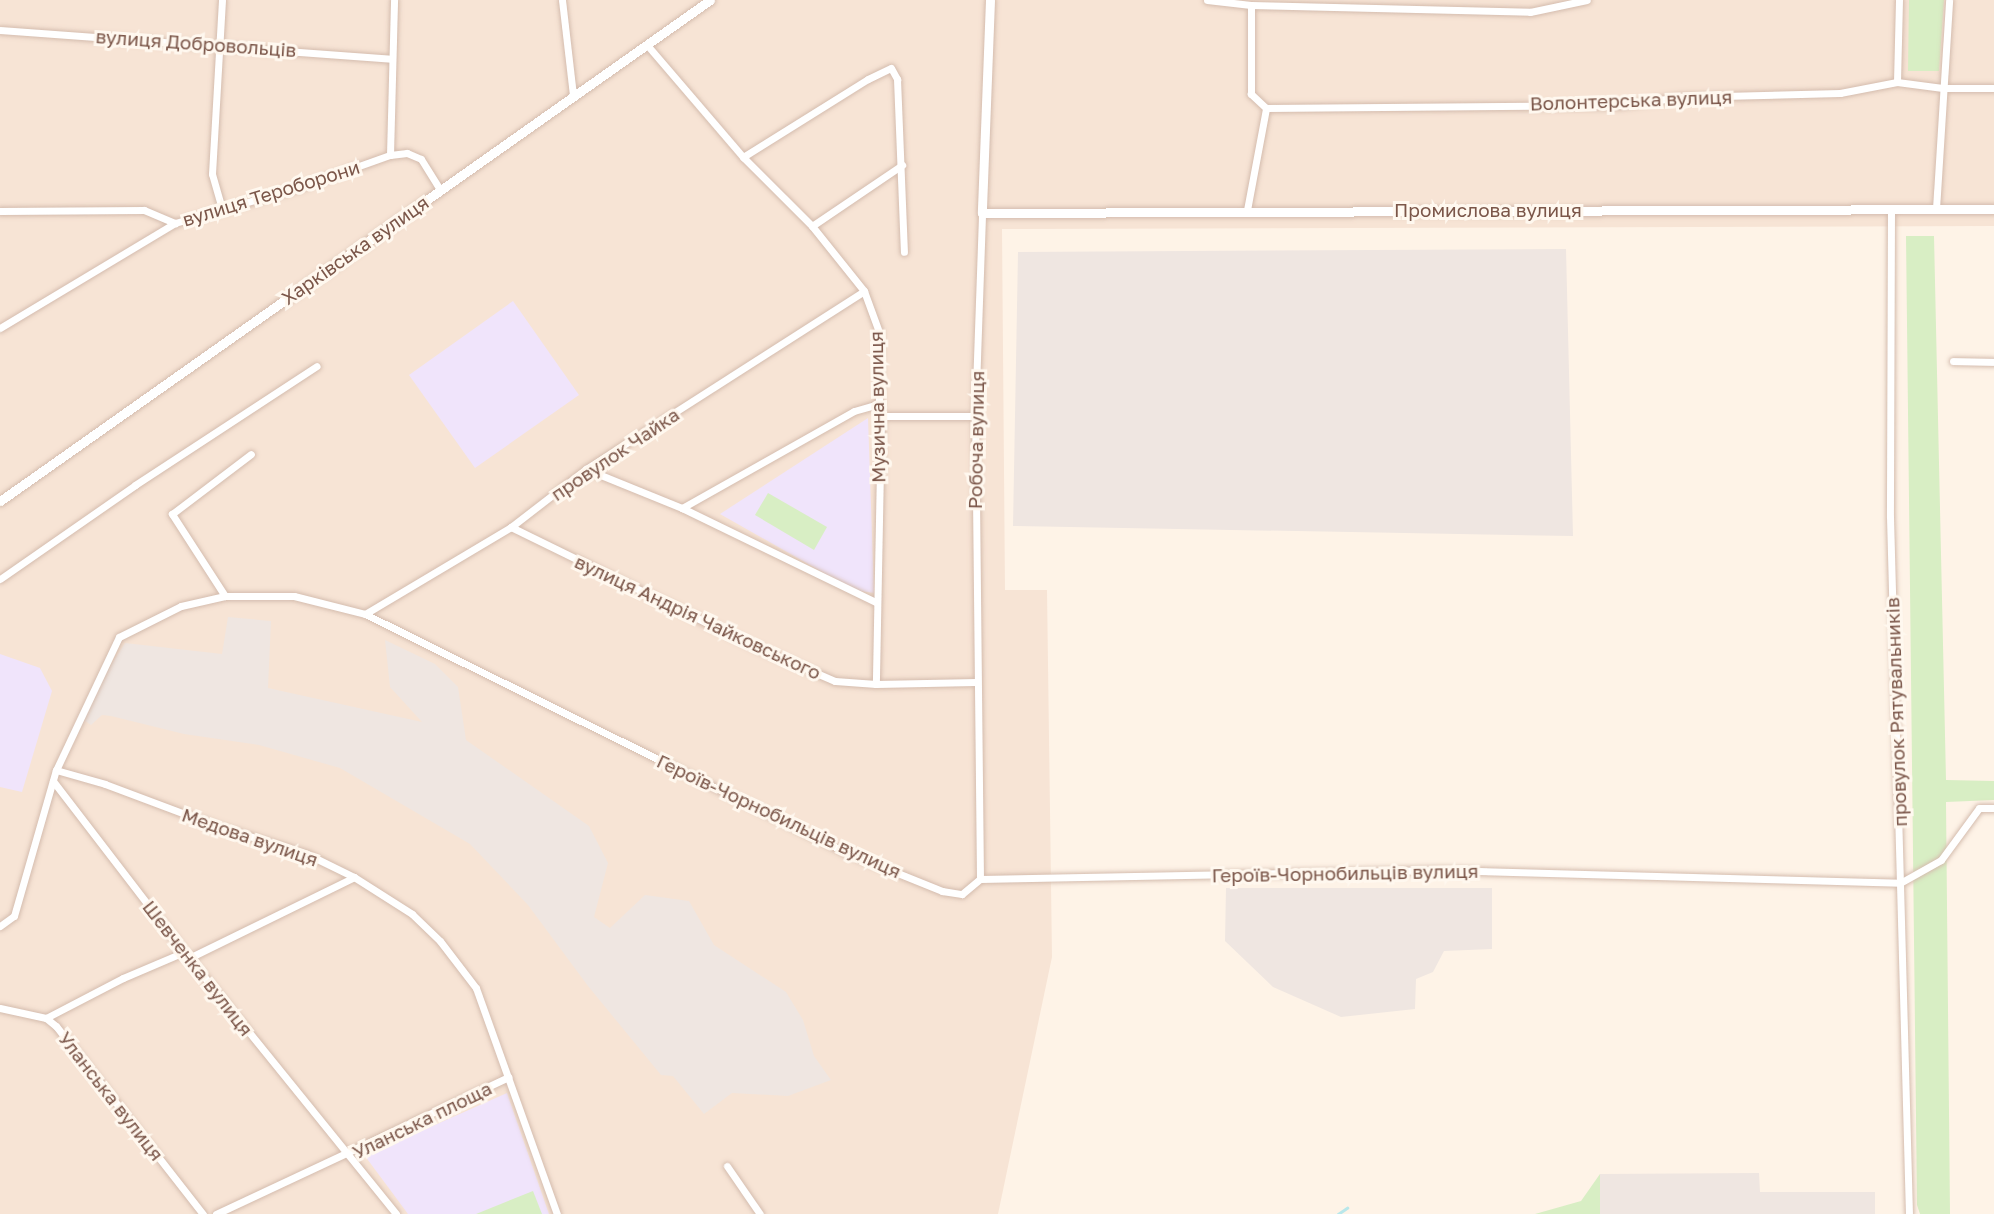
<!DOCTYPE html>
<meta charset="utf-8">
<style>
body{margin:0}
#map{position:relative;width:1994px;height:1214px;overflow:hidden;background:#fef3e7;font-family:"Golos Text",sans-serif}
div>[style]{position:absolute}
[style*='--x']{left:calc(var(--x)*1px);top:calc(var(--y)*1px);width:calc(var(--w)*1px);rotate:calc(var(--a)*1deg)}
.residential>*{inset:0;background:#f7e4d5}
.industrial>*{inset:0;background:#efe6e1}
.education>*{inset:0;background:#f0e4fb}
.green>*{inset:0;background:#d8eec4}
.stream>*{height:2.5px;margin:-1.25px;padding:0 1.25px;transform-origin:1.25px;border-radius:1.25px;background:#b9e7ea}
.roads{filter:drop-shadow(0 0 2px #d4bcae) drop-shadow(0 0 2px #d4bcae)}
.minor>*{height:7px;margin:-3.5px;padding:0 3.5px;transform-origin:3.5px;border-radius:3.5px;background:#fff}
.tertiary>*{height:9px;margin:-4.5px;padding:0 4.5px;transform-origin:4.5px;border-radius:4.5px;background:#fff}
span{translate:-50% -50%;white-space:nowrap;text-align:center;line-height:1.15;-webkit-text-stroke:6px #fff8ef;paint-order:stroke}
.street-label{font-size:19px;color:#7b5649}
</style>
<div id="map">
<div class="residential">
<div style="clip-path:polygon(0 0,1994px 0,1994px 226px,1002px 229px,1005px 590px,1047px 590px,1052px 957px,998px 1214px,0 1214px)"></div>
</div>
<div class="industrial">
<div style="clip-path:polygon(1566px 249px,1573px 536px,1013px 526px,1018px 252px)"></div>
<div style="clip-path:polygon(228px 617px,271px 621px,268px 688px,422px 722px,390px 687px,385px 640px,435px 664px,458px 687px,466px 740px,589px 826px,608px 863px,594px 917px,610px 928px,645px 895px,689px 901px,714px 945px,786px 992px,803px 1020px,814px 1056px,831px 1080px,788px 1096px,732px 1093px,704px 1114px,673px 1076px,661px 1075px,588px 986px,528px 905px,470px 844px,340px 768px,259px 745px,184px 734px,111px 716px,102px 715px,91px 725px,78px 716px,125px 643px,222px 654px)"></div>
<div style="clip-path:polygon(1226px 888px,1492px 888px,1492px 949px,1444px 951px,1433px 972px,1416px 979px,1415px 1009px,1341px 1017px,1273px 987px,1225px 941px)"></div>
<div style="clip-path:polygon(1759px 1173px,1760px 1192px,1875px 1192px,1875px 1214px,1600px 1214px,1600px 1174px)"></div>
</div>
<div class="education">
<div style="clip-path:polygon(513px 301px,579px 395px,475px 468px,409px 375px)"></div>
<div style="clip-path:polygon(868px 418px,874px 593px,854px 590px,720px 514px)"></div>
<div style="clip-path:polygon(0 654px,40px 668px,52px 691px,22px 792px,0 787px)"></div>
<div style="clip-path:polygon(507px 1093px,549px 1214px,408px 1214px,365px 1156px)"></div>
</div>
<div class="green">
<div style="clip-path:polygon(1909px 0,1944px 0,1939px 71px,1908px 71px)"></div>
<div style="clip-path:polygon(1906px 236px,1934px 236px,1946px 780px,1994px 781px,1994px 800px,1946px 802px,1950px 1214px,1920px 1214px,1917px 1205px)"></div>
<div style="clip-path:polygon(768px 493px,827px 527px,814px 550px,755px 515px)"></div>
<div style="clip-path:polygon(1600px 1174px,1600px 1214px,1535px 1214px,1581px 1201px)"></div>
<div style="clip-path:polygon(533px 1191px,542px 1214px,476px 1214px)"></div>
</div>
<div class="stream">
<div style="--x:1338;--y:1214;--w:11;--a:-34"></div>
</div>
<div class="roads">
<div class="minor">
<div style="--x:222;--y:0;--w:174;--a:93.3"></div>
<div style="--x:212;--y:174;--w:36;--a:74"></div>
<div style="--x:562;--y:0;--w:96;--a:83.4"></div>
<div style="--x:1207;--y:0;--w:44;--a:6.5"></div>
<div style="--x:1251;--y:5;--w:279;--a:1.4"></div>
<div style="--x:1530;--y:12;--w:58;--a:-11.9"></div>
<div style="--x:0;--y:30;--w:392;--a:4.2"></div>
<div style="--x:647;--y:45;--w:148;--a:49.4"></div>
<div style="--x:743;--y:157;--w:98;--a:45"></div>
<div style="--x:812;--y:226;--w:83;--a:51.3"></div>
<div style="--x:864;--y:291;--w:44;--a:69.9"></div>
<div style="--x:879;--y:332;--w:72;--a:90"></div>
<div style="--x:879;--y:404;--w:12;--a:81"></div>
<div style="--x:881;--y:416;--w:268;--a:91.1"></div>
<div style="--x:1897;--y:82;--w:82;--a:-88.6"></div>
<div style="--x:1266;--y:108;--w:354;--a:-0.5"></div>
<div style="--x:1620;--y:105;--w:62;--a:-7.5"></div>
<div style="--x:1681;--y:97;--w:159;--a:-1.4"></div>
<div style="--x:1840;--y:93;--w:58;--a:-10.9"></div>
<div style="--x:1897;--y:82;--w:46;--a:7.4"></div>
<div style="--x:1943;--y:88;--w:51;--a:0"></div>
<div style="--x:390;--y:155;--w:155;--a:-88.5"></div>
<div style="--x:743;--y:157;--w:147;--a:-32"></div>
<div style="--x:868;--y:79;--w:25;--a:-26"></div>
<div style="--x:891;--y:68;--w:13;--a:61"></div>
<div style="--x:897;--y:79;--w:173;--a:87.7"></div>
<div style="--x:1936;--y:209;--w:209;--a:-86.4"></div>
<div style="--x:1247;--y:210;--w:104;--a:-79.4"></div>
<div style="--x:1266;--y:108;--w:21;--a:-137"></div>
<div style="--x:1251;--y:94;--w:89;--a:-90"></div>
<div style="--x:1891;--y:210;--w:307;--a:90.2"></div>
<div style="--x:1890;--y:517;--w:697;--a:88.44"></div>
<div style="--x:0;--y:211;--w:144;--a:-0.4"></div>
<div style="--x:144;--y:210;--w:34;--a:23"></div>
<div style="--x:175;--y:223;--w:130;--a:-16.1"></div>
<div style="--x:300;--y:187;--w:96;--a:-19.6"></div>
<div style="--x:390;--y:155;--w:17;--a:-7"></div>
<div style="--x:407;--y:153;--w:15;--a:23"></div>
<div style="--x:421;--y:159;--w:36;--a:58"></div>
<div style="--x:812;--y:226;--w:109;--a:-34.1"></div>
<div style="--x:0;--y:328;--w:204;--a:-31"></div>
<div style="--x:1953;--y:361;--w:41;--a:1.4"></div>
<div style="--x:881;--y:416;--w:94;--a:0"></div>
<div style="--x:586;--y:469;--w:104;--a:22.1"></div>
<div style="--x:682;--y:508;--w:216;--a:25.9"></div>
<div style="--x:682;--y:508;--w:197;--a:-29.4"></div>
<div style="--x:854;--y:411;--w:26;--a:-16"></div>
<div style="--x:511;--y:527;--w:271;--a:26.1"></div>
<div style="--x:754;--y:646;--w:88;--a:23.4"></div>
<div style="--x:835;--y:681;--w:41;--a:4.2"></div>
<div style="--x:876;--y:684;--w:100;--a:-1.1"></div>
<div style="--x:0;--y:579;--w:165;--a:-34.8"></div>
<div style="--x:135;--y:485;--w:217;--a:-33.2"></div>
<div style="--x:225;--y:596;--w:98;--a:-122.9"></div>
<div style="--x:172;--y:514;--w:99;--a:-37.2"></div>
<div style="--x:365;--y:614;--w:170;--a:-30.8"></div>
<div style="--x:511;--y:527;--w:95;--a:-37.7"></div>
<div style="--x:586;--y:469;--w:330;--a:-32.6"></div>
<div style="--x:56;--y:770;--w:51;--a:15.9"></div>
<div style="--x:105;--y:784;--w:116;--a:20.6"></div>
<div style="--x:214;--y:825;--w:97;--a:17.3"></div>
<div style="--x:307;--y:854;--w:52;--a:26.1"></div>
<div style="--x:354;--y:877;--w:69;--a:32.5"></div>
<div style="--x:412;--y:914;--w:39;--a:44"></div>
<div style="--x:440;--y:941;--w:59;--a:52.5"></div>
<div style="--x:476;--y:988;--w:240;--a:70.3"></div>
<div style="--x:53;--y:781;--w:223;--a:52.5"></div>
<div style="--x:189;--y:958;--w:329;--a:51"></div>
<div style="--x:980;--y:879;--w:463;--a:-90.6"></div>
<div style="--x:975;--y:416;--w:203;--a:-88"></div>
<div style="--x:0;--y:926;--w:17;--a:-36"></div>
<div style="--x:14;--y:916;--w:152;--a:-74"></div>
<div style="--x:56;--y:770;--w:147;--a:-64.7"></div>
<div style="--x:119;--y:637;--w:69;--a:-26.6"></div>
<div style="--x:181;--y:606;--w:45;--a:-12.8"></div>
<div style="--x:225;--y:596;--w:69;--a:0"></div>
<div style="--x:294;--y:596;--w:73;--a:14.2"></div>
<div style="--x:365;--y:614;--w:534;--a:26.37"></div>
<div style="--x:843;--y:851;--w:107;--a:22"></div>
<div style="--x:942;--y:891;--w:20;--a:9"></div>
<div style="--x:962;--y:894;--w:23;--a:-40"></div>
<div style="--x:980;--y:879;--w:463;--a:-1.1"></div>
<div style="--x:1443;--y:870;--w:457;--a:1.6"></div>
<div style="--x:1900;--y:883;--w:47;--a:-29.3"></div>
<div style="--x:1941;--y:860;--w:64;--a:-53.8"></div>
<div style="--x:1979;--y:808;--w:15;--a:0"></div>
<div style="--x:189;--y:958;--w:184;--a:-26.1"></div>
<div style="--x:0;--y:1008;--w:47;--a:12.3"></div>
<div style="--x:46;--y:1018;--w:13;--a:39"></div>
<div style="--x:56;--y:1026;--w:239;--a:52"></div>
<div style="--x:46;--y:1018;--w:87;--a:-27.5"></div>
<div style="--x:123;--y:978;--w:66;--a:-23.1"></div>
<div style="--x:727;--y:1166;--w:58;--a:55.5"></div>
<div style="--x:216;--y:1214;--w:323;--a:-25.1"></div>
</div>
<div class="tertiary">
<div style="--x:990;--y:0;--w:213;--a:92.2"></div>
<div style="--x:982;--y:213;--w:1012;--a:-0.23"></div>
<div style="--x:0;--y:501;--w:869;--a:-35.21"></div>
</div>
</div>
<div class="street-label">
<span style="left:196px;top:43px;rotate:4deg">вулиця Добровольців</span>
<span style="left:1631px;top:100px;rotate:-2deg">Волонтерська вулиця</span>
<span style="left:271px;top:193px;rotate:-17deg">вулиця Тероборони</span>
<span style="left:1488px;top:210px">Промислова вулиця</span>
<span style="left:355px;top:250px;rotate:-35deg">Харківська вулиця</span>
<span style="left:877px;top:407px;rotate:-91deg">Музична вулиця</span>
<span style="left:976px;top:440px;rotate:-89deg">Робоча вулиця</span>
<span style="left:615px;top:454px;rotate:-34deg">провулок Чайка</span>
<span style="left:698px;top:617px;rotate:25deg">вулиця Андрія Чайковського</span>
<span style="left:1896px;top:712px;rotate:-92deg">провулок Рятувальників</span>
<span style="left:779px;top:816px;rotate:25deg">Героїв-Чорнобильців вулиця</span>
<span style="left:250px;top:837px;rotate:19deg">Медова вулиця</span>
<span style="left:1345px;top:873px;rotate:-1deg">Героїв-Чорнобильців вулиця</span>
<span style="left:198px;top:968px;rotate:52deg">Шевченка вулиця</span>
<span style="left:111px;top:1096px;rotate:52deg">Уланська вулиця</span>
<span style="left:422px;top:1120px;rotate:-26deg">Уланська площа</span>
</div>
</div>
